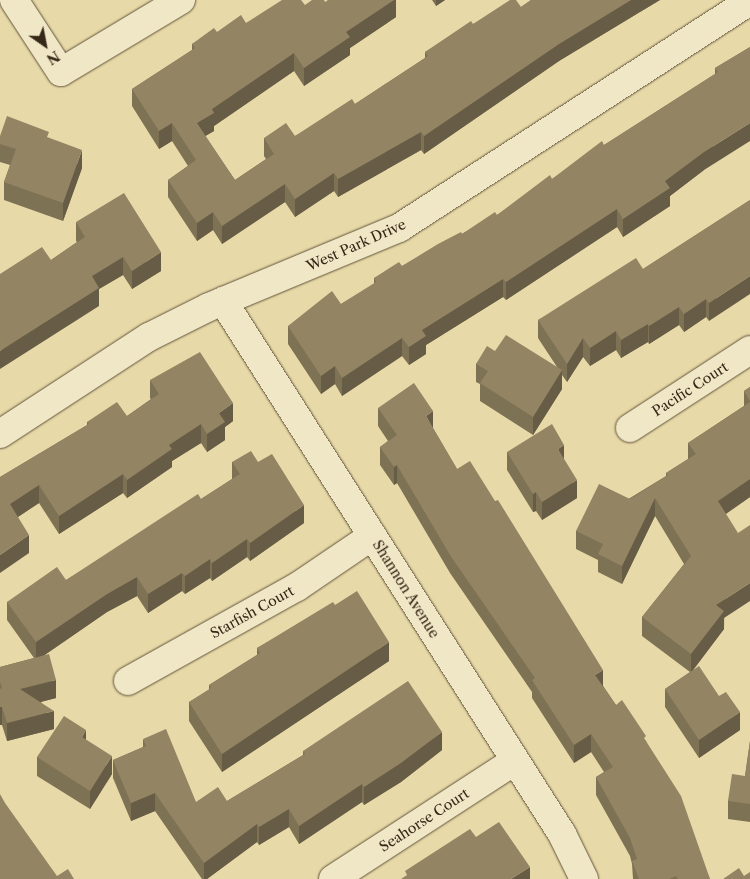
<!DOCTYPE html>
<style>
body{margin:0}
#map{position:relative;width:750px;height:879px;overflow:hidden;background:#e8daa8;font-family:"Libre Caslon Text",serif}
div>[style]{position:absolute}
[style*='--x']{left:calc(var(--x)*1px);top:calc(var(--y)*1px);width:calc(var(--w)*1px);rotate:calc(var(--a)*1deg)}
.roads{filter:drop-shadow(0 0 1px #62543c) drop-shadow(0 0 1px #62543c)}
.minor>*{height:28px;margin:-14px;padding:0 14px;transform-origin:14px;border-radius:14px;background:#f0e7c6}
.wall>*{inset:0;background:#7e7255}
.shaded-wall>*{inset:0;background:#675c45}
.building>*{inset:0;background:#938463}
span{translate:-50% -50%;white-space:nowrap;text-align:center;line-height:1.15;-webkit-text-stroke:5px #f0e7c6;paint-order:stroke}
.street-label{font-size:14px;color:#362718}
.north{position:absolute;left:20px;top:20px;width:50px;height:50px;-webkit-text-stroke:4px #f0e7c6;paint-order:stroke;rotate:147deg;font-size:14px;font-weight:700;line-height:20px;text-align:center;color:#362718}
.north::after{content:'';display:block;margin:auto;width:18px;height:22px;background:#362718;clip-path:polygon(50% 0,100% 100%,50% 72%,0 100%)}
</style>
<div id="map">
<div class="roads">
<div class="minor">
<div style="--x:14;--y:0;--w:86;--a:56.9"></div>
<div style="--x:61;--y:72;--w:140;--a:-31"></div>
<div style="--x:223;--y:301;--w:632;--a:57.54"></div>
<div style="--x:562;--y:834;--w:50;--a:63.9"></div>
<div style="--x:630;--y:428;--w:143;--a:-33"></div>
<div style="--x:0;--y:434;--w:178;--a:-33.1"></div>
<div style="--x:149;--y:337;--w:67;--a:-26.6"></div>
<div style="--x:209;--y:307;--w:206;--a:-22.6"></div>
<div style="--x:399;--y:228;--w:418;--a:-32.9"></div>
<div style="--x:128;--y:681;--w:193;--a:-29.1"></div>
<div style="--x:297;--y:587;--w:91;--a:-34.2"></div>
<div style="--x:333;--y:879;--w:217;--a:-33"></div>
</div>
</div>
<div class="wall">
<div style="clip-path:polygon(396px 0,396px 17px,350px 48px,350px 55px,304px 86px,294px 71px,214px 126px,214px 131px,205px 136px,235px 180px,266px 159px,264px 156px,264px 138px,295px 136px,355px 104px,425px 58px,425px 52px,473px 24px,521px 7px,531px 0,660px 0,559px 61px,424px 154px,421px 150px,338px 197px,334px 191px,295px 217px,285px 202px,222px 244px,213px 230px,197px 241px,168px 197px,168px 180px,188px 166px,172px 141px,159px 149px,132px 106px,132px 89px,192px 50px,192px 44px,217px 32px,246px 23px,305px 5px,325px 2px)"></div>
<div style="clip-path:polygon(432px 0,445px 0,436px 6px)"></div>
<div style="clip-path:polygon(750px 47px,704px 170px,670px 196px,670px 206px,623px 237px,617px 227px,506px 300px,503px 297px,426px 345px,426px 354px,409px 365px,402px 356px,342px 396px,335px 384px,321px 394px,288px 344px,288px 326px,341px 304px,374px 284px,374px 278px,402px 266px,497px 215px,604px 145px,715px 74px,715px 68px)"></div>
<div style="clip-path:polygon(0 136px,49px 138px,82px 168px,63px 221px,4px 200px,4px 182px,10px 165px,0 162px)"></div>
<div style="clip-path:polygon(750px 200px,709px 321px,706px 317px,684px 332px,679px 325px,649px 344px,648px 342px,621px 358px,616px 350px,590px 366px,583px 357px,567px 382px,562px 375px,562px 389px,533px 435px,480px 401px,480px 384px,476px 382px,476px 364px,495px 351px,557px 367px,538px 338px,538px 320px,643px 269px)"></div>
<div style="clip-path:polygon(76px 222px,161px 271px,132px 289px,123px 275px,99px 289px,99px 306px,51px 260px,77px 242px,76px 241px)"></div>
<div style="clip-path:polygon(150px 380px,233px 421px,225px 427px,225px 440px,207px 452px,201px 443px,172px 461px,172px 467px,127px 498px,123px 493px,59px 534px,39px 503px,18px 517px,29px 553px,0 477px,87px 425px,87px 422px,127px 416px,151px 399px,150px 398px)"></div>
<div style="clip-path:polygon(750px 387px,750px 497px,726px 514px,724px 629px,692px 671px,740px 730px,699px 758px,665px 707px,665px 689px,690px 672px,642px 636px,642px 617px,684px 564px,655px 516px,622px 584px,598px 572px,598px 560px,576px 549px,576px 531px,666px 476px,666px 473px,688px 459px,688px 443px,744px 406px,744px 391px)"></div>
<div style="clip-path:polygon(378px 408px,433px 428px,457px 469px,616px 705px,646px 741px,710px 879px,633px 879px,632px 864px,630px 856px,596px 795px,596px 777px,604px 772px,591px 752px,574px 763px,532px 698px,532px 692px,450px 573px,397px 483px,394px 485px,380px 465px,380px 447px,388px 441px,378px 426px)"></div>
<div style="clip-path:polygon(507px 452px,564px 460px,577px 498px,542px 520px,536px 511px,533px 512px,507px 470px)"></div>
<div style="clip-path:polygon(232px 462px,258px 462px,304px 523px,250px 561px,247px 557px,212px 581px,210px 578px,185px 594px,182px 591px,148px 613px,137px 596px,107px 612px,43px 656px,56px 698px,41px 702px,54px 729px,7px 741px,2px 725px,0 725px,0 667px,34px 658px,7px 620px,7px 602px,66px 580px,201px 499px,232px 479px)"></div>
<div style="clip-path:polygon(335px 605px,389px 661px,222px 772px,189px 721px,189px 702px,209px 690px,209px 685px,257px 655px,257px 648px)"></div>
<div style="clip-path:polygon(143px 739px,196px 802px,227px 801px,303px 755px,303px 751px,442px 750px,401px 782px,364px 805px,362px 802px,299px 844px,289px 827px,259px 845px,257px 842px,207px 879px,202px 879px,155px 811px,131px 821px,113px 778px,113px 760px,143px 747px)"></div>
<div style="clip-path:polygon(86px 740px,112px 774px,90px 809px,37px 776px,37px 757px)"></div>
<div style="clip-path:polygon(750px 741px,750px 822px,728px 819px,728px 801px,745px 776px)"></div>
</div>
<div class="shaded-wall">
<div style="clip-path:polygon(394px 0,396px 0,396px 17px,350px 48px,350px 55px,304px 86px,304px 68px,346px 32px)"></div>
<div style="clip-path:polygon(436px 0,445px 0,436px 6px)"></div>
<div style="clip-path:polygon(631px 0,660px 0,559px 61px,424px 154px,424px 136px,559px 44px)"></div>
<div style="clip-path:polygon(294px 53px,294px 71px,214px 126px,214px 131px,197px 141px,197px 123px,212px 109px)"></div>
<div style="clip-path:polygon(172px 123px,172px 141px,159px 149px,159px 131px)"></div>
<div style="clip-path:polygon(750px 123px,750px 141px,704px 170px,670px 196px,670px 206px,623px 237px,623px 219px,665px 181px,704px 152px)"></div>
<div style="clip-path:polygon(421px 132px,421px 150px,338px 197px,338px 179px)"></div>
<div style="clip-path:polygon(82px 150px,82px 168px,63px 221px,63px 203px)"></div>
<div style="clip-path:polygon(334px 173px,334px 191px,295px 217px,295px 199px)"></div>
<div style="clip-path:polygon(285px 184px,285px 202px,222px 244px,222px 226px)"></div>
<div style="clip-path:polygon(617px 209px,617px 227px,506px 300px,506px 282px)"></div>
<div style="clip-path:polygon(213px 212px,213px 230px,197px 241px,197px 223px)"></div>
<div style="clip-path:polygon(161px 252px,161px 271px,132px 289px,132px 271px)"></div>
<div style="clip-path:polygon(123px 257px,123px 275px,99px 289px,99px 306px,0 369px,0 351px,92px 276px)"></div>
<div style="clip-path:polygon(750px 276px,750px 294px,709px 321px,709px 303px)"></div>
<div style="clip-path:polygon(503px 279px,503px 297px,426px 345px,426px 354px,409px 365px,409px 347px,422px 330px)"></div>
<div style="clip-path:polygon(706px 299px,706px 317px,684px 332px,684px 314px)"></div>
<div style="clip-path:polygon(679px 307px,679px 325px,649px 344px,649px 326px)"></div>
<div style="clip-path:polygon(648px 324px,648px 342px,621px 358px,621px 340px)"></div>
<div style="clip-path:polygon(616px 331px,616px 350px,590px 366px,590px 348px)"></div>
<div style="clip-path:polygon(402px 338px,402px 356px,342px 396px,342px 378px)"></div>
<div style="clip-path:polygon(583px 338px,583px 357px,567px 382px,567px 364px)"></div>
<div style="clip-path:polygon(335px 366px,335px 384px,321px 394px,321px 376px)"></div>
<div style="clip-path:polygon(562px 370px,562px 389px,533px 435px,533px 417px)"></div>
<div style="clip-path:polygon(233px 403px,233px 421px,225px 427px,225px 440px,207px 452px,207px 434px,219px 413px)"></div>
<div style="clip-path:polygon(433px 411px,433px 429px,426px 416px)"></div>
<div style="clip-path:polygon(201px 424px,201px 443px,172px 461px,172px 467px,127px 498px,127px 480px,169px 445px)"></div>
<div style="clip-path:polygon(564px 445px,564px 463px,558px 449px)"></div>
<div style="clip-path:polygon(397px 465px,397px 483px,394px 485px,394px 467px)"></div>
<div style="clip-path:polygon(123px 474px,123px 493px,59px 534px,59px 516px)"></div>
<div style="clip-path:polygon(750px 479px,750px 497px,718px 519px,718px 501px)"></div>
<div style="clip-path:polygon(577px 480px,577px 498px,542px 520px,542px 502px)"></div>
<div style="clip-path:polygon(39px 485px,39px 503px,10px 522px,10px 504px)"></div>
<div style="clip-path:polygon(536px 492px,536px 511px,533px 512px,533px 494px)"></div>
<div style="clip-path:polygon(655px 498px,655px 516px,622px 584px,622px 566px)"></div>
<div style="clip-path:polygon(304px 505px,304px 523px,250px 561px,250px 543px)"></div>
<div style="clip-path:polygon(29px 535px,29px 553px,0 573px,0 555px)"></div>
<div style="clip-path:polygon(247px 539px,247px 557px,212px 581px,212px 563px)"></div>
<div style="clip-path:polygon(210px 559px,210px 578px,185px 594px,185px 576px)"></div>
<div style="clip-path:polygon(182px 573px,182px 591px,148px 613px,148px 594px)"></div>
<div style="clip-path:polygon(137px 577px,137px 596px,107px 612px,36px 661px,36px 642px,107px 594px)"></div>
<div style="clip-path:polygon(750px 583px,750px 601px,724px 618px,724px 629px,691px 673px,691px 654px,716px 605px)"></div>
<div style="clip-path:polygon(389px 642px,389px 661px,222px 772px,222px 754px)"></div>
<div style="clip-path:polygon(603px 670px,603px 688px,595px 675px)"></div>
<div style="clip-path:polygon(56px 680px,56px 698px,20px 707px,20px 689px)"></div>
<div style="clip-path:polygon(0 707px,2px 707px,2px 725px,0 725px)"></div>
<div style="clip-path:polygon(54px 711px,54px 729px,7px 741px,7px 723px)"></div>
<div style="clip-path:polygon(740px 712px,740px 730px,699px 758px,699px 740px)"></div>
<div style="clip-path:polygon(86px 730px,86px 749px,82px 737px)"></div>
<div style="clip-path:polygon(442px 732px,442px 750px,401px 782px,364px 805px,364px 787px)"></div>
<div style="clip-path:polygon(591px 734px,591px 752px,574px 763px,574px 745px)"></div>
<div style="clip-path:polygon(112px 756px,112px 774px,90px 809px,90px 791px)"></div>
<div style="clip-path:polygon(362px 784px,362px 802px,299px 844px,299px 826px)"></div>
<div style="clip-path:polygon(155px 793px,155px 811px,131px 821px,131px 803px)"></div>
<div style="clip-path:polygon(289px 809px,289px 827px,259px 845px,259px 827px)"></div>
<div style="clip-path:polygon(257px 824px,257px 842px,207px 879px,204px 879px,204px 863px)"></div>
<div style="clip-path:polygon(530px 867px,530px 879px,511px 879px)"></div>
</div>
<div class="building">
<div style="clip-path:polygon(282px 0,301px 0,305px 5px,312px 0,324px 0,325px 2px,328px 0,394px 0,346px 32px,350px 37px,304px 68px,294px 53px,212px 109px,214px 113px,197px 123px,235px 180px,274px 154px,264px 138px,286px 123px,295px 136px,352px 99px,355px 104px,428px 56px,425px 52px,471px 21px,473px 24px,510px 0,516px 0,521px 7px,531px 0,631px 0,559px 44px,424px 136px,421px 132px,338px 179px,334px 173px,295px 199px,285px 184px,222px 226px,213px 212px,197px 223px,168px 180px,196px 160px,172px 123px,159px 131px,132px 89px,195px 48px,192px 44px,214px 28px,217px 32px,241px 15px,246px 23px)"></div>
<div style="clip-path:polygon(750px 47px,750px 123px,704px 152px,665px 181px,670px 188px,623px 219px,617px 209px,506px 282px,503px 279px,422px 330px,426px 336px,409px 347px,402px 338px,342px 378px,335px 366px,321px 376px,288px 326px,332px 291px,341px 304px,376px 282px,374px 278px,399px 262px,402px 266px,438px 244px,461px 232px,462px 234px,495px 212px,497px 215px,550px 175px,552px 179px,602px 141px,604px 145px,718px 72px,715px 68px)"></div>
<div style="clip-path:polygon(7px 116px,49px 132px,47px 137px,82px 150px,63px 203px,4px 182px,16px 149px,0 144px,0 136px)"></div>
<div style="clip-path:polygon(124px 193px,161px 252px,132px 271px,123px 257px,92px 276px,99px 288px,0 351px,0 274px,42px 247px,51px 260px,85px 237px,76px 222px)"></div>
<div style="clip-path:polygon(750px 200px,750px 276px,709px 303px,706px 299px,684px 314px,679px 307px,649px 326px,648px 324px,621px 340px,616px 331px,590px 348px,583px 338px,567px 364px,538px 320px,636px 258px,643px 269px)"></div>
<div style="clip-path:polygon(506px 335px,562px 370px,533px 417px,480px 383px,488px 371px,476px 364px,487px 346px,495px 351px)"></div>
<div style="clip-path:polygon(200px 352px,233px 403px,219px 413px,225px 422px,207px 434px,201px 424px,169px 445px,172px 449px,127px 480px,123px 474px,59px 516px,39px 485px,10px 504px,29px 535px,0 555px,0 477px,89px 424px,87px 422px,117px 402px,127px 416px,159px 394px,150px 380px)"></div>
<div style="clip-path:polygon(414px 383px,433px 411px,426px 416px,457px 469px,470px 461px,495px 501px,498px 500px,603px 670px,595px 675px,616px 705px,622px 700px,646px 736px,644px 738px,681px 796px,710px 879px,678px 879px,676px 876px,669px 879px,639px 879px,632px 861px,637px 859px,630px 838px,596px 777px,613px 767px,591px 734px,574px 745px,532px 680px,535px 678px,450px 555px,397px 465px,394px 467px,380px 447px,397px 435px,378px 408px)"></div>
<div style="clip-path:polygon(750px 387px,750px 401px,744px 391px)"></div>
<div style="clip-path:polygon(750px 402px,750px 479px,718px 501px,738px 533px,750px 525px,750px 583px,716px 605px,724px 611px,691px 654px,642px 617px,691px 556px,655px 498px,622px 566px,598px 554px,603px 544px,576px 531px,599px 484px,630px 499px,668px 475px,666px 473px,696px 454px,688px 443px)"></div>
<div style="clip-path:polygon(552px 424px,564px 445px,558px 449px,577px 480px,542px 502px,536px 492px,533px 494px,507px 452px)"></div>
<div style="clip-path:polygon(251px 451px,258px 462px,272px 454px,304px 505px,250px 543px,247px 539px,212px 563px,210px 559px,185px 576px,182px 573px,148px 594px,137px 577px,107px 594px,36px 642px,7px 602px,57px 567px,66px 580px,198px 494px,201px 499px,240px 474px,232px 462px)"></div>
<div style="clip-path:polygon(357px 591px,389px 642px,222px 754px,189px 702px,211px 688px,209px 685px,260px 653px,257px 648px,333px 602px,335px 605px)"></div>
<div style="clip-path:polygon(49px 654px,56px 680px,20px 689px,54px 711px,7px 723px,2px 707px,0 707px,0 689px,2px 688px,0 682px,0 667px)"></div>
<div style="clip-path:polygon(699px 666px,719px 696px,726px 692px,740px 712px,699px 740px,665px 689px)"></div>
<div style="clip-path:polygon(408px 681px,442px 732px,401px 763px,364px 787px,362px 784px,299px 826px,289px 809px,259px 827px,257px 824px,204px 863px,155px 793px,131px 803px,113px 760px,146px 746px,143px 739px,166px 729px,196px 802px,218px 787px,227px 801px,305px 754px,303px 751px)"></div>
<div style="clip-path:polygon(64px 716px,86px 730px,82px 737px,112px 756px,90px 791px,37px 757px)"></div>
<div style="clip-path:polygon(750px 741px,750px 804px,728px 801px,732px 774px,745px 776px)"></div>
<div style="clip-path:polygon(0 794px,5px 803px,57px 876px,68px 869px,74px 879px,0 879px)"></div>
<div style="clip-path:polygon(499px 822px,530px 867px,511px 879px,401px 879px,407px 875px,405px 871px,470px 829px,476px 837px)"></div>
<div style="clip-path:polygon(739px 868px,744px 876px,750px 872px,750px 879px,723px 879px)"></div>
</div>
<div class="street-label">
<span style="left:356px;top:245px;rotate:-24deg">West Park Drive</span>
<span style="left:690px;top:389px;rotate:-33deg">Pacific Court</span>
<span style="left:406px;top:589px;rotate:58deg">Shannon Avenue</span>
<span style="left:252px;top:612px;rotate:-29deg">Starfish Court</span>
<span style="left:424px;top:820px;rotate:-33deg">Seahorse Court</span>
</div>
<div class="north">N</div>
</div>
